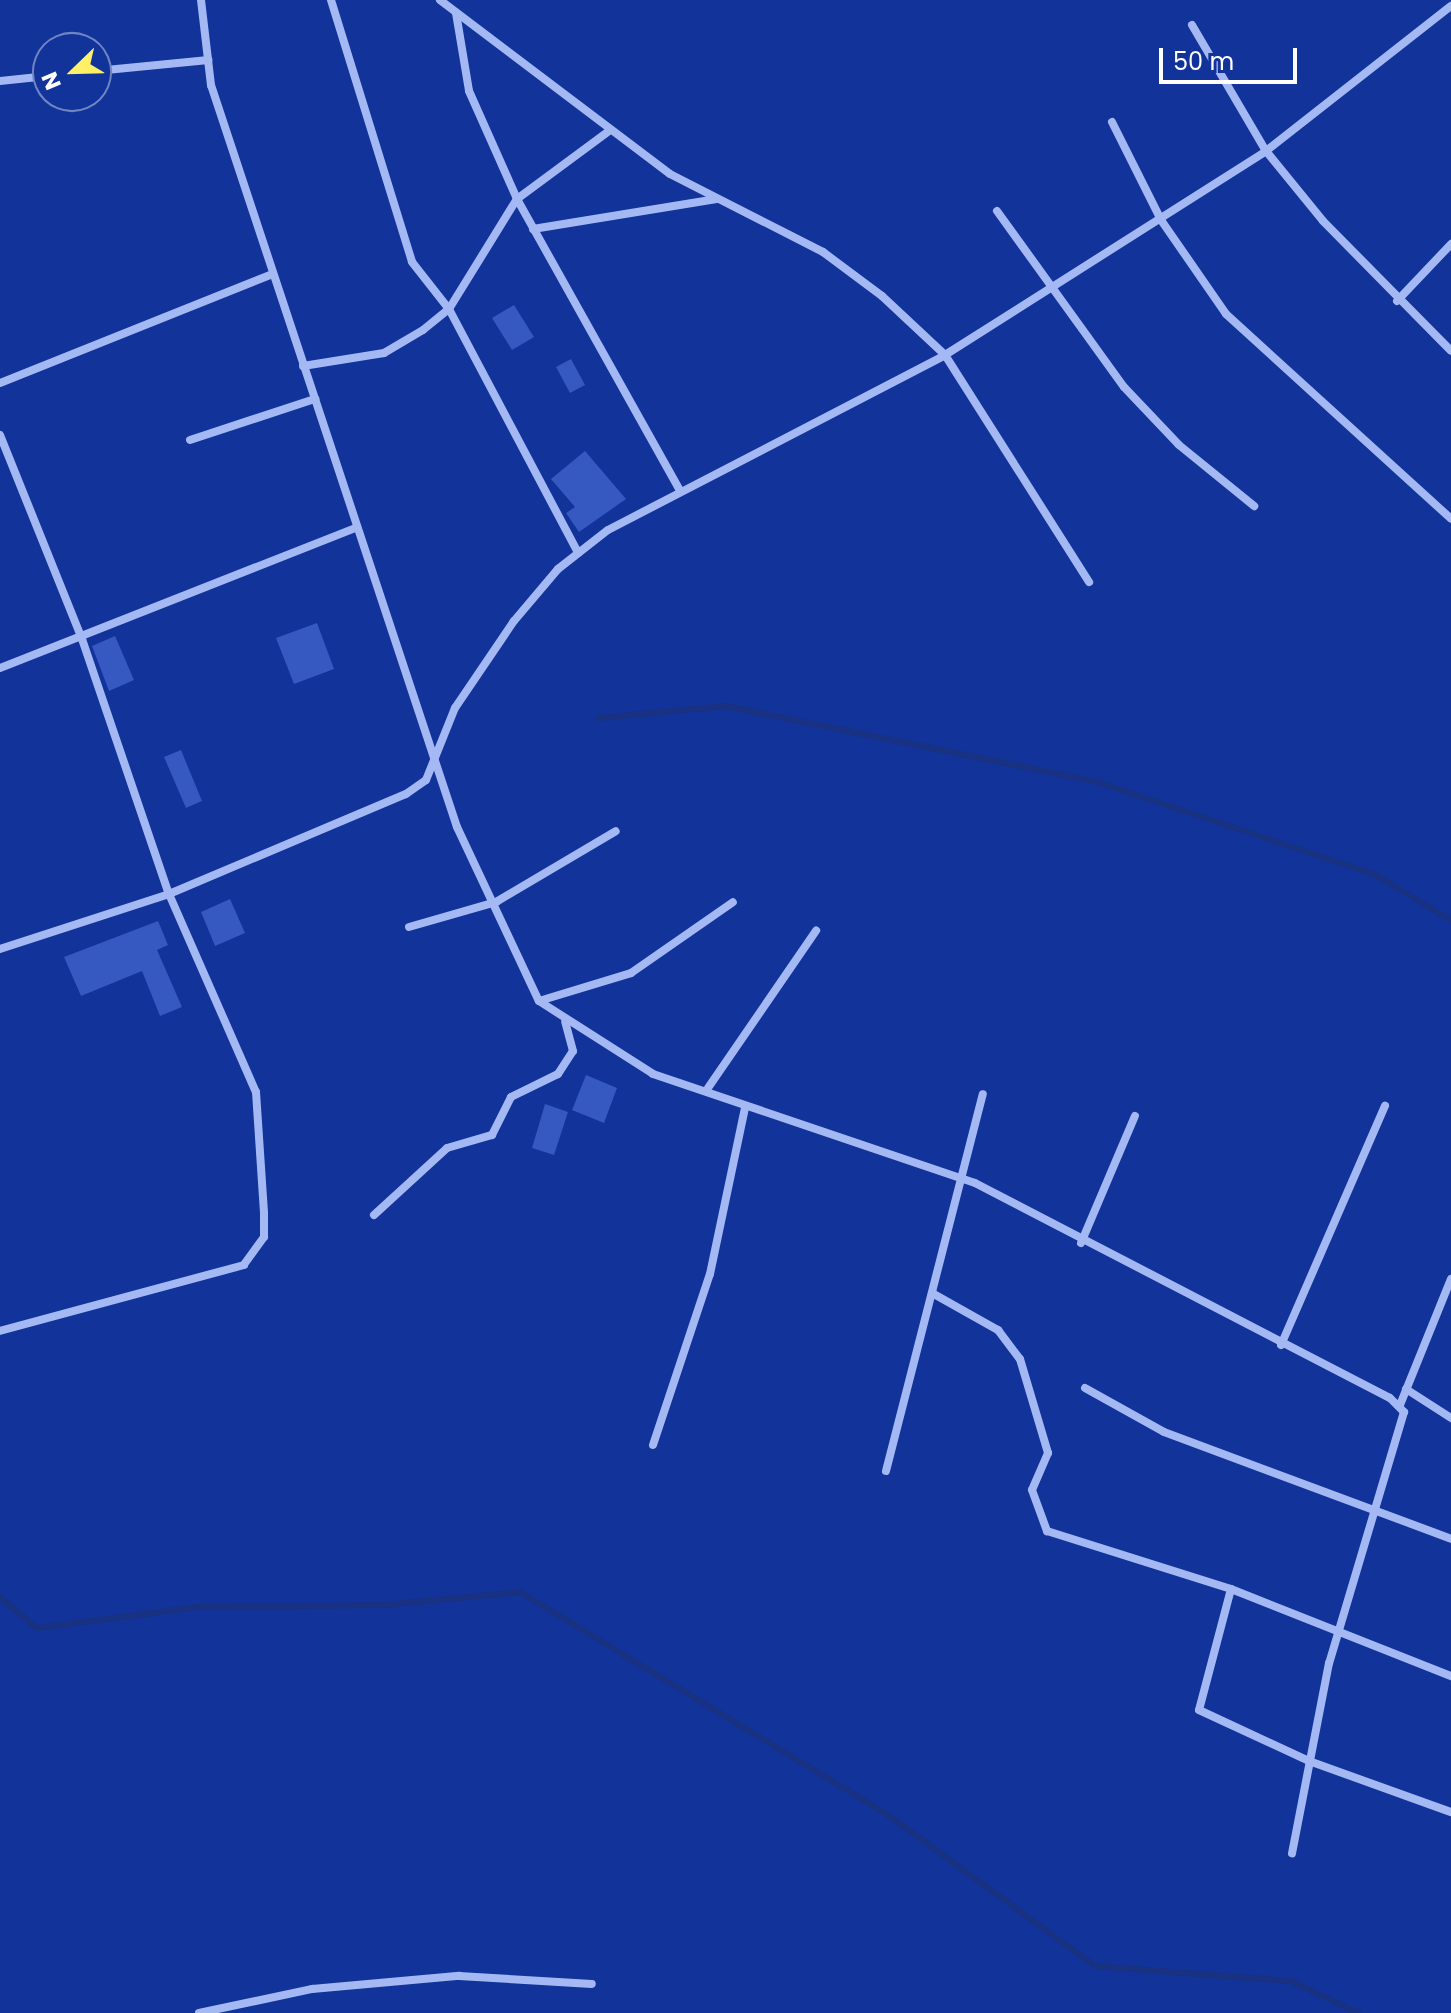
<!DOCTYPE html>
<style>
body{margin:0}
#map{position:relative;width:1451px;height:2013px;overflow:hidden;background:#11339a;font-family:Poppins,sans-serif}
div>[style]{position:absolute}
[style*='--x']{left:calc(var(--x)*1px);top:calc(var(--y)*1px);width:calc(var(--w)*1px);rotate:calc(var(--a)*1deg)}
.stream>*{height:6px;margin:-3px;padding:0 3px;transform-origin:3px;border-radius:3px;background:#183181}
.building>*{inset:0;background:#3559c0}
.street>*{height:8px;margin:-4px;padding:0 4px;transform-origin:4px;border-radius:4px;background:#a4b9f4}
span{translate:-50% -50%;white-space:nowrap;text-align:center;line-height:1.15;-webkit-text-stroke:8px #11339a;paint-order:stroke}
.north{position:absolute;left:32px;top:32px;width:80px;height:80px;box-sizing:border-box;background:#11339a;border:2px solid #7085c2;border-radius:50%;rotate:247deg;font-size:22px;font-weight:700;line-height:32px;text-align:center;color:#fff}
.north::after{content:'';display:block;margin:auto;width:28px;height:36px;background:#fff067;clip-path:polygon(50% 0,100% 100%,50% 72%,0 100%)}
.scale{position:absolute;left:1159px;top:48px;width:138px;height:36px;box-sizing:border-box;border:4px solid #fff;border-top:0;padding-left:10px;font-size:24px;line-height:28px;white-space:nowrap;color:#fff;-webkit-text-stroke:6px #11339a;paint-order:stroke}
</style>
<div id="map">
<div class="stream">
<div style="--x:598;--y:718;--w:128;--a:-5.4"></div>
<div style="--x:725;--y:706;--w:377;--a:11.5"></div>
<div style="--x:1094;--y:781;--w:295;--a:18.4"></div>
<div style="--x:1374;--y:874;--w:90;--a:30.9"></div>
<div style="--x:0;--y:1597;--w:48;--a:40"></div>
<div style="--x:37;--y:1628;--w:162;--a:-7.4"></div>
<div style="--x:198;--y:1607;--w:185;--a:-0.6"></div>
<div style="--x:383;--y:1605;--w:138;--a:-5.4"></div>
<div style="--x:520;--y:1592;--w:430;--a:31.2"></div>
<div style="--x:888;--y:1815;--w:256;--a:36.1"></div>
<div style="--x:1095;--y:1966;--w:197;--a:4.4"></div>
<div style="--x:1291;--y:1981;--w:74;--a:25.5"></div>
</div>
<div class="building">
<div style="clip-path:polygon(514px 305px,534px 337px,512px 350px,492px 318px)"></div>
<div style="clip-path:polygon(571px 359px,585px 385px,570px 393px,556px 367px)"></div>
<div style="clip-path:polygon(585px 451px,626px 499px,579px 532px,566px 513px,575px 507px,551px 479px)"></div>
<div style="clip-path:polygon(317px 623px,334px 669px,294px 684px,276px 638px)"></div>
<div style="clip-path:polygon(115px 636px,134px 680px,109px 691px,92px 646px)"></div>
<div style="clip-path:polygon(181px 750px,202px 801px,186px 808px,164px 757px)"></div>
<div style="clip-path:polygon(230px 899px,245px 933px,215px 946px,201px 912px)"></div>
<div style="clip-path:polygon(158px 921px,168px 945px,157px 950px,182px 1007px,160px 1016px,142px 971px,81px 996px,64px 957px)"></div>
<div style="clip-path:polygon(586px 1075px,617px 1088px,604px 1123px,572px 1110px)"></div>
<div style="clip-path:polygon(545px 1104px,568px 1112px,554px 1155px,532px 1148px)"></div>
</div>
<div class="street">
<div style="--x:201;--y:0;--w:86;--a:83.3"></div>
<div style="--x:211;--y:85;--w:782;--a:71.66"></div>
<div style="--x:457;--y:827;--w:192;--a:64.8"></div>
<div style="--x:539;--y:1001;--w:135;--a:32.6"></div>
<div style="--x:653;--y:1074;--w:340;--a:18.7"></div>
<div style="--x:975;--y:1183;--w:467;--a:27.4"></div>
<div style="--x:1390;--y:1398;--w:20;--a:45"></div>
<div style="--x:1404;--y:1412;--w:262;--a:106.6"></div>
<div style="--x:1329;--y:1663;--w:194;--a:101"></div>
<div style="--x:331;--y:0;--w:274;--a:72.8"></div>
<div style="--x:412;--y:262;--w:60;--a:51.8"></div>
<div style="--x:449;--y:309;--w:276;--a:62.1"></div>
<div style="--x:440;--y:0;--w:288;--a:37.1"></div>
<div style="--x:670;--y:174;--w:172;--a:27"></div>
<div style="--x:823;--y:252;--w:74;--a:36.7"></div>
<div style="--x:882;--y:296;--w:86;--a:43.1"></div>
<div style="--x:945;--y:355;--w:269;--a:57.6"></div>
<div style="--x:456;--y:13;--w:79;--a:80.5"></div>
<div style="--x:469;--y:91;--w:118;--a:66"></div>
<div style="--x:517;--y:199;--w:332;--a:60.8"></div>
<div style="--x:1192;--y:25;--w:146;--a:59.6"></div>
<div style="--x:1266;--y:151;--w:90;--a:50.8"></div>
<div style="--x:1323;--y:221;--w:182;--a:45.4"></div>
<div style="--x:96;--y:71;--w:113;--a:-5.6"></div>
<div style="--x:0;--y:81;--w:48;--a:-5.9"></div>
<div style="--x:1112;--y:122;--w:110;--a:63.4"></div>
<div style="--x:1161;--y:220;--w:114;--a:55.3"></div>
<div style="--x:1226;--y:314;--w:304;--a:42.3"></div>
<div style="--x:997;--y:211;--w:217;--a:54.2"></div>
<div style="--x:1124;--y:387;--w:80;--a:46.5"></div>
<div style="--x:1179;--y:445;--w:97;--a:39.1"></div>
<div style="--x:533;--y:229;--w:186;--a:-9.3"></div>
<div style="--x:1397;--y:301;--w:79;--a:-46.5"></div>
<div style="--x:303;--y:366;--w:82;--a:-9.1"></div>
<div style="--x:384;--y:353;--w:45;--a:-30.5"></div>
<div style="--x:423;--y:330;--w:33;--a:-39"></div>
<div style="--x:449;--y:309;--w:129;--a:-58.3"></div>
<div style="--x:517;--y:199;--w:114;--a:-36.5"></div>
<div style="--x:0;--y:383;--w:293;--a:-21.8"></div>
<div style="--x:0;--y:435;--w:220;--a:68.1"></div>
<div style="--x:82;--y:639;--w:269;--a:71.2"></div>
<div style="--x:169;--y:894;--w:216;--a:66.3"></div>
<div style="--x:256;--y:1092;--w:121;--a:86.2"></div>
<div style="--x:264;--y:1213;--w:24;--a:90"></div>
<div style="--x:264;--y:1237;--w:34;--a:126"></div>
<div style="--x:244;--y:1265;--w:253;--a:164.9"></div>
<div style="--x:190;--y:440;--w:132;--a:-18.2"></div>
<div style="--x:0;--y:668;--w:383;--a:-21.5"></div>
<div style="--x:409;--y:927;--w:91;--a:-16"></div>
<div style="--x:496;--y:902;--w:139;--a:-30.6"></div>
<div style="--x:0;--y:949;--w:178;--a:-18"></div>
<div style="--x:169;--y:894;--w:257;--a:-22.9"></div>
<div style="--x:406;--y:794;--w:24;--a:-35"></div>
<div style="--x:426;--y:780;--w:78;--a:-68.1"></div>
<div style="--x:455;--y:708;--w:105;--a:-55.9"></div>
<div style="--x:514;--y:621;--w:68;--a:-49.8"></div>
<div style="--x:558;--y:569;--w:63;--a:-38"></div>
<div style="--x:608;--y:530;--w:380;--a:-27.4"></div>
<div style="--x:945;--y:355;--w:380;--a:-32.4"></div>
<div style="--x:1266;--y:151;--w:235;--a:-38.1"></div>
<div style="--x:539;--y:1001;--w:96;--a:-16.9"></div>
<div style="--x:631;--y:973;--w:124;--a:-34.8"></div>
<div style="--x:708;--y:1088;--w:191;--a:-55.5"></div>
<div style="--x:374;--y:1215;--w:99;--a:-42.5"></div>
<div style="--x:447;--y:1148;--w:47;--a:-16.1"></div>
<div style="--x:492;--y:1135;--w:42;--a:-63.4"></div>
<div style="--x:511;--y:1097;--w:52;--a:-26.1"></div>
<div style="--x:558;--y:1074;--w:27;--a:-57"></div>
<div style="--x:573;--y:1051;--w:30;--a:-105"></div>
<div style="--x:1081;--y:1243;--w:138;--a:-67"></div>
<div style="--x:932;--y:1293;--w:76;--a:29.3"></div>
<div style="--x:998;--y:1330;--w:36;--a:53"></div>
<div style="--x:1020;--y:1359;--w:98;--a:73.4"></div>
<div style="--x:1048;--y:1453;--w:40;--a:113.4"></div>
<div style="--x:1032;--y:1490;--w:44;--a:69.9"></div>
<div style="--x:1047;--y:1531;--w:193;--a:17.5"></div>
<div style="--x:1231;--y:1589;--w:237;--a:21.6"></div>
<div style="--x:1281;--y:1345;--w:261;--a:-66.5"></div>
<div style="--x:1085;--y:1388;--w:90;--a:29.1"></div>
<div style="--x:1164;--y:1432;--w:306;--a:20.4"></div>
<div style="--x:1406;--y:1389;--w:54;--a:32.8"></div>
<div style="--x:1400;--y:1405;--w:136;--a:-68"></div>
<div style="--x:653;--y:1445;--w:180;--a:-71.6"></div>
<div style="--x:710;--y:1274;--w:170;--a:-78.1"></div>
<div style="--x:886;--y:1471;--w:389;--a:-75.6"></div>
<div style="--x:1231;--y:1589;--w:125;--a:104.8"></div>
<div style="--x:1199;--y:1710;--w:121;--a:24.9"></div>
<div style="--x:1309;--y:1761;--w:151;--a:19.8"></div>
<div style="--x:199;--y:2013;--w:116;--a:-12"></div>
<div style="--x:312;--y:1989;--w:148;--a:-5.1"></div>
<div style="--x:459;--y:1976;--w:133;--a:3.4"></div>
</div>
<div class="north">N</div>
<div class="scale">50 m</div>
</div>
